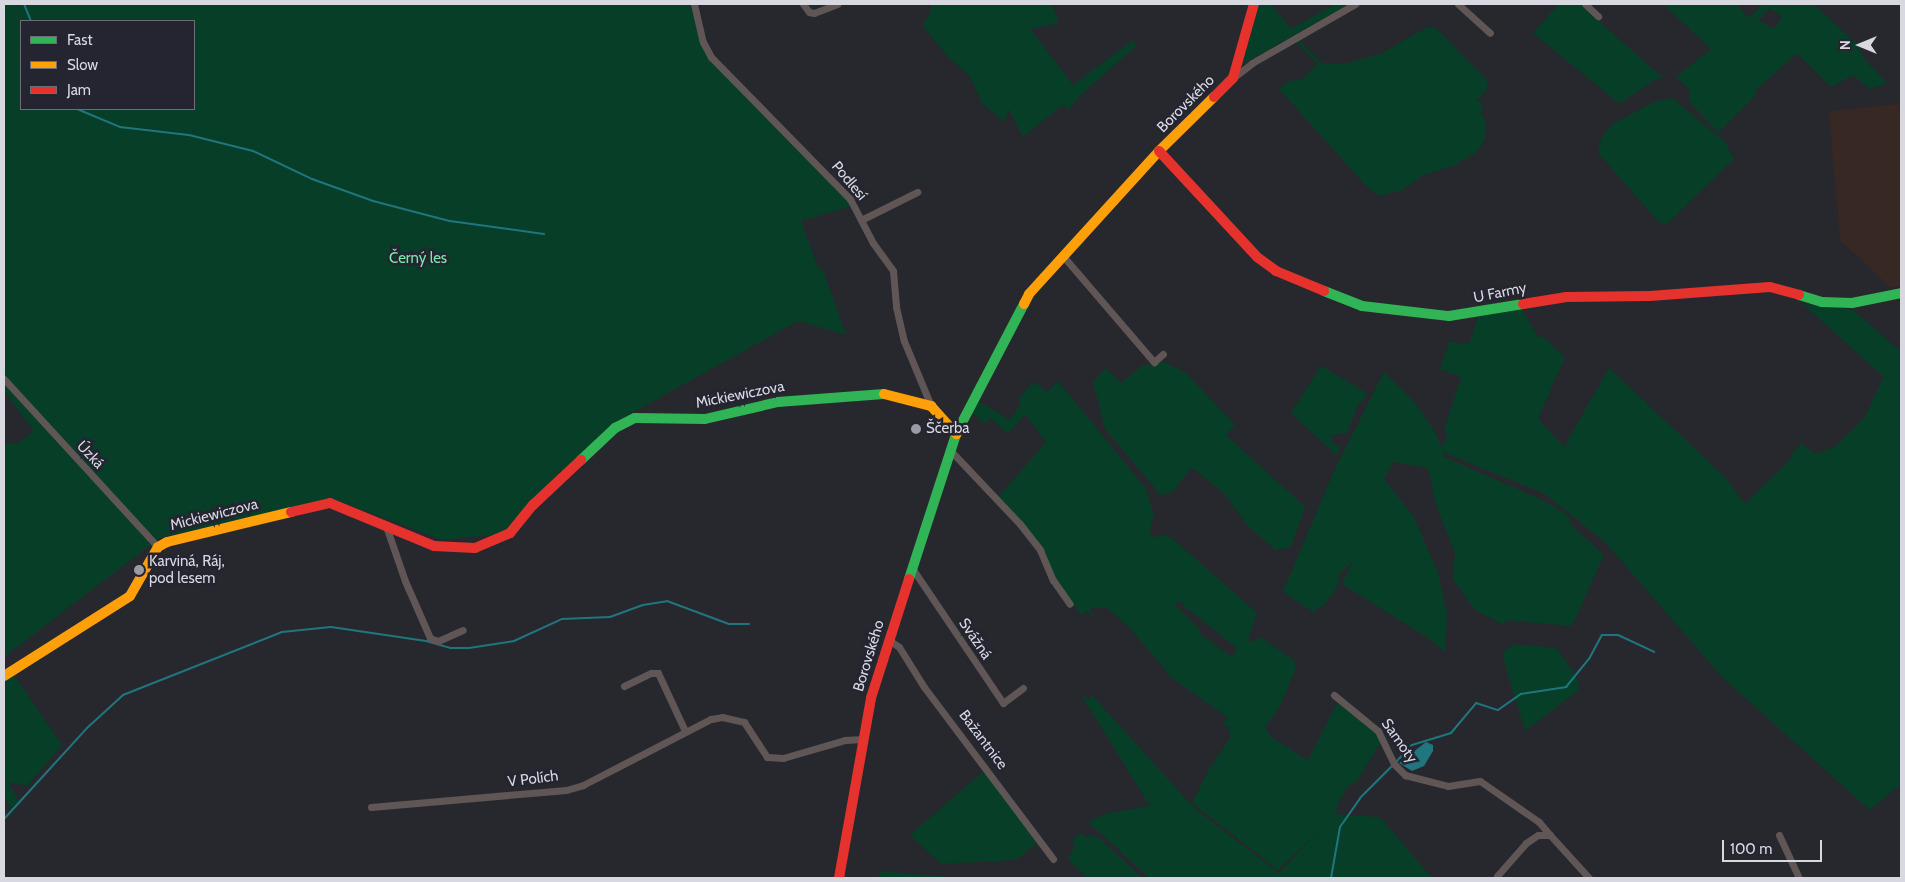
<!DOCTYPE html>
<meta charset="utf-8">
<style>
body{margin:0}
#map{position:relative;width:1905px;height:882px;overflow:hidden;background:#27282e;font-family:Cabin,sans-serif}
div>[style]{position:absolute}
[style*='--x']{left:calc(var(--x)*1px);top:calc(var(--y)*1px);width:calc(var(--w)*1px);rotate:calc(var(--a)*1deg)}
.industrial>*{inset:0;background:#372824}
.green>*{inset:0;background:#063e27}
.water>*{inset:0;background:#1f767e}
.stream>*{height:2px;margin:-1px;padding:0 1px;transform-origin:1px;border-radius:1px;background:#1f767e}
.street>*{height:7px;margin:-3.5px;padding:0 3.5px;transform-origin:3.5px;border-radius:3.5px;background:#5f5655}
.fast>*{height:10px;margin:-5px;padding:0 5px;transform-origin:5px;border-radius:5px;background:#30b455}
.slow>*{height:10px;margin:-5px;padding:0 5px;transform-origin:5px;border-radius:5px;background:#ff9f0a}
.jam>*{height:10px;margin:-5px;padding:0 5px;transform-origin:5px;border-radius:5px;background:#e5322d}
.dots>*{width:14px;height:14px;translate:-50% -50%;box-sizing:border-box;border:2px solid #242531;border-radius:50%}
span{translate:-50% -50%;white-space:nowrap;text-align:center;line-height:1.15;-webkit-text-stroke:5px #242531;paint-order:stroke}
.street-label{font-size:15px;color:#d7d8e0}
.park-label{font-size:15px;color:#7be9ab}
.poi-label{font-size:15px;color:#d7d8e0}
.left{translate:0 -50%;text-align:left}
.frame{position:absolute;inset:0;border:5px solid #d7d8e0;pointer-events:none}
.legend{position:absolute;left:20px;top:20px;width:175px;height:90px;box-sizing:border-box;background:#242531;border:1px solid #6c6d77;margin:0;padding:6px 9px;list-style:none;font-size:15px;color:#d7d8e0}
.legend li{display:flex;align-items:center;gap:10px;height:25px}
.legend b{width:25px;border:1px solid #6c6d77}
.north{position:absolute;left:1835px;top:20px;width:50px;height:50px;-webkit-text-stroke:4px #242531;paint-order:stroke;rotate:270deg;font-size:14px;font-weight:700;line-height:20px;text-align:center;color:#d7d8e0}
.north::after{content:'';display:block;margin:auto;width:18px;height:22px;background:#d7d8e0;clip-path:polygon(50% 0,100% 100%,50% 72%,0 100%)}
.scale{position:absolute;left:1722px;top:840px;width:100px;height:22px;box-sizing:border-box;border:2px solid #d7d8e0;border-top:0;padding-left:6px;font-size:15px;line-height:18px;white-space:nowrap;color:#d7d8e0;-webkit-text-stroke:4px #242531;paint-order:stroke}
</style>
<div id="map">
<div class="industrial">
<div style="clip-path:polygon(1901px 104px,1901px 286px,1890px 287px,1840px 240px,1829px 111px)"></div>
</div>
<div class="green">
<div style="clip-path:polygon(evenodd,4px 4px,691px 4px,701px 46px,855px 205px,801px 221px,819px 270px,823px 269px,846px 335px,798px 321px,623px 418px,501px 534px,442px 540px,336px 500px,161px 537px,4px 657px,4px 444px,18px 443px,34px 431px,4px 391px,4px 4px,21px 21px,194px 21px,194px 109px,21px 109px,21px 21px)"></div>
<div style="clip-path:polygon(930px 4px,1052px 4px,1059px 23px,1030px 29px,1073px 85px,1133px 40px,1136px 46px,1084px 92px,1068px 110px,1064px 104px,1023px 137px,1009px 109px,1004px 122px,982px 103px,969px 75px,948px 57px,923px 26px,931px 11px)"></div>
<div style="clip-path:polygon(1257px 4px,1271px 4px,1291px 29px,1335px 4px,1349px 4px,1239px 66px)"></div>
<div style="clip-path:polygon(1559px 4px,1579px 4px,1663px 78px,1655px 80px,1620px 103px,1615px 100px,1533px 33px)"></div>
<div style="clip-path:polygon(evenodd,1663px 4px,1736px 4px,1749px 18px,1763px 4px,1813px 4px,1857px 44px,1864px 59px,1887px 83px,1870px 89px,1853px 75px,1831px 87px,1797px 53px,1756px 90px,1756px 95px,1718px 133px,1689px 101px,1689px 89px,1676px 77px,1711px 49px,1663px 4px,1770px 8px,1782px 17px,1774px 29px,1758px 20px,1770px 8px)"></div>
<div style="clip-path:polygon(1426px 28px,1436px 28px,1488px 81px,1486px 90px,1475px 102px,1481px 100px,1483px 113px,1479px 110px,1485px 121px,1485px 139px,1476px 153px,1455px 164px,1463px 163px,1423px 175px,1402px 190px,1380px 196px,1368px 188px,1279px 89px,1289px 81px,1302px 79px,1318px 64px,1296px 42px,1275px 54px,1299px 40px,1322px 63px,1343px 64px,1380px 54px)"></div>
<div style="clip-path:polygon(1672px 98px,1725px 142px,1734px 159px,1666px 225px,1657px 220px,1600px 155px,1598px 149px,1603px 135px,1613px 124px,1654px 102px)"></div>
<div style="clip-path:polygon(1803px 304px,1852px 309px,1901px 352px,1901px 784px,1870px 810px,1722px 677px,1605px 542px,1545px 494px,1443px 452px,1442px 456px,1542px 500px,1568px 515px,1571px 525px,1604px 555px,1572px 626px,1506px 620px,1505px 625px,1475px 610px,1453px 579px,1455px 553px,1436px 505px,1428px 468px,1393px 462px,1384px 479px,1414px 517px,1438px 573px,1447px 614px,1445px 652px,1428px 638px,1342px 584px,1353px 562px,1340px 573px,1338px 585px,1326px 603px,1313px 612px,1283px 592px,1333px 473px,1384px 372px,1416px 404px,1435px 432px,1442px 448px,1447px 434px,1444px 430px,1461px 377px,1440px 369px,1449px 342px,1469px 344px,1479px 316px,1520px 307px,1539px 338px,1542px 336px,1565px 357px,1538px 419px,1564px 447px,1609px 368px,1726px 478px,1745px 504px,1792px 458px,1790px 456px,1802px 443px,1815px 454px,1835px 447px,1864px 418px,1884px 377px)"></div>
<div style="clip-path:polygon(1161px 361px,1185px 372px,1235px 425px,1226px 435px,1305px 507px,1291px 547px,1275px 550px,1247px 525px,1224px 493px,1195px 470px,1190px 469px,1173px 492px,1161px 495px,1105px 429px,1093px 382px,1106px 368px,1121px 383px,1143px 365px,1155px 365px)"></div>
<div style="clip-path:polygon(1321px 366px,1367px 393px,1363px 401px,1359px 402px,1347px 433px,1331px 435px,1332px 443px,1341px 447px,1336px 455px,1291px 413px)"></div>
<div style="clip-path:polygon(evenodd,1035px 380px,1046px 393px,1058px 381px,1146px 489px,1154px 515px,1149px 532px,1153px 537px,1165px 535px,1173px 539px,1257px 613px,1248px 640px,1250px 643px,1260px 637px,1295px 661px,1296px 668px,1280px 706px,1265px 727px,1272px 738px,1308px 760px,1339px 700px,1379px 733px,1379px 745px,1355px 784px,1350px 784px,1341px 797px,1335px 814px,1380px 817px,1432px 878px,1149px 878px,1088px 822px,1108px 813px,1150px 806px,1083px 698px,1084px 695px,1089px 700px,1092px 695px,1194px 808px,1279px 873px,1320px 830px,1278px 870px,1192px 803px,1208px 771px,1230px 738px,1229px 728px,1223px 724px,1227px 717px,1172px 678px,1131px 629px,1107px 608px,1090px 608px,1092px 616px,1087px 611px,1081px 615px,1052px 572px,1045px 553px,970px 467px,999px 496px,1046px 442px,1025px 414px,1008px 434px,990px 418px,985px 424px,972px 412px,978px 401px,1010px 420px,1021px 403px,1018px 400px,1031px 384px,1036px 386px,1035px 380px,1178px 601px,1237px 648px,1232px 657px,1200px 634px,1200px 630px,1175px 605px,1178px 601px)"></div>
<div style="clip-path:polygon(1513px 644px,1557px 648px,1580px 683px,1577px 686px,1579px 690px,1525px 731px,1502px 654px)"></div>
<div style="clip-path:polygon(14px 675px,62px 745px,27px 786px,8px 782px,19px 802px,11px 808px,4px 796px,4px 682px)"></div>
<div style="clip-path:polygon(984px 771px,1037px 843px,1016px 860px,941px 864px,910px 835px)"></div>
<div style="clip-path:polygon(1081px 833px,1085px 837px,1090px 835px,1099px 838px,1142px 878px,1086px 878px,1068px 859px,1075px 846px,1072px 840px)"></div>
<div style="clip-path:polygon(879px 871px,950px 877px,950px 878px,879px 878px)"></div>
</div>
<div class="water">
<div style="clip-path:polygon(1426px 742px,1433px 745px,1433px 751px,1424px 766px,1412px 771px,1399px 763px)"></div>
</div>
<div class="stream">
<div style="--x:24;--y:4;--w:18;--a:68"></div>
<div style="--x:77;--y:109;--w:47;--a:22.7"></div>
<div style="--x:120;--y:127;--w:69;--a:6.6"></div>
<div style="--x:189;--y:135;--w:66;--a:14"></div>
<div style="--x:253;--y:151;--w:65;--a:25.4"></div>
<div style="--x:312;--y:179;--w:65;--a:19.8"></div>
<div style="--x:373;--y:201;--w:80;--a:14.6"></div>
<div style="--x:450;--y:221;--w:95;--a:7.9"></div>
<div style="--x:1396;--y:762;--w:23;--a:-47"></div>
<div style="--x:1412;--y:745;--w:41;--a:-17.1"></div>
<div style="--x:1451;--y:733;--w:39;--a:-50"></div>
<div style="--x:1476;--y:703;--w:23;--a:18"></div>
<div style="--x:1498;--y:710;--w:28;--a:-35"></div>
<div style="--x:1521;--y:694;--w:46;--a:-8.8"></div>
<div style="--x:1566;--y:687;--w:36;--a:-51"></div>
<div style="--x:1589;--y:659;--w:27;--a:-62"></div>
<div style="--x:1602;--y:635;--w:16;--a:0"></div>
<div style="--x:1618;--y:635;--w:40;--a:25"></div>
<div style="--x:4;--y:819;--w:123;--a:-47.6"></div>
<div style="--x:87;--y:728;--w:49;--a:-42.5"></div>
<div style="--x:123;--y:695;--w:171;--a:-21.6"></div>
<div style="--x:282;--y:632;--w:49;--a:-5.8"></div>
<div style="--x:331;--y:627;--w:96;--a:8.4"></div>
<div style="--x:426;--y:641;--w:25;--a:16"></div>
<div style="--x:450;--y:648;--w:19;--a:0"></div>
<div style="--x:469;--y:648;--w:46;--a:-8.8"></div>
<div style="--x:514;--y:641;--w:53;--a:-24.6"></div>
<div style="--x:562;--y:619;--w:48;--a:-2.4"></div>
<div style="--x:610;--y:617;--w:35;--a:-20"></div>
<div style="--x:643;--y:605;--w:24;--a:-9"></div>
<div style="--x:667;--y:601;--w:66;--a:20.4"></div>
<div style="--x:729;--y:624;--w:20;--a:0"></div>
<div style="--x:1331;--y:878;--w:52;--a:-80"></div>
<div style="--x:1340;--y:827;--w:35;--a:-55"></div>
<div style="--x:1360;--y:798;--w:47;--a:-45"></div>
</div>
<div class="street">
<div style="--x:694;--y:4;--w:39;--a:77"></div>
<div style="--x:703;--y:42;--w:17;--a:62"></div>
<div style="--x:711;--y:57;--w:199;--a:45.6"></div>
<div style="--x:850;--y:199;--w:50;--a:62.4"></div>
<div style="--x:873;--y:243;--w:34;--a:54"></div>
<div style="--x:893;--y:271;--w:36;--a:85"></div>
<div style="--x:896;--y:307;--w:35;--a:77"></div>
<div style="--x:904;--y:341;--w:70;--a:67.4"></div>
<div style="--x:803;--y:4;--w:10;--a:53"></div>
<div style="--x:809;--y:12;--w:5;--a:11"></div>
<div style="--x:814;--y:13;--w:25;--a:-21"></div>
<div style="--x:1458;--y:4;--w:43;--a:42.2"></div>
<div style="--x:1585;--y:4;--w:18;--a:43"></div>
<div style="--x:1233;--y:78;--w:24;--a:-38"></div>
<div style="--x:1252;--y:63;--w:119;--a:-29.8"></div>
<div style="--x:861;--y:220;--w:63;--a:-26.6"></div>
<div style="--x:1063;--y:256;--w:140;--a:49.4"></div>
<div style="--x:1154;--y:362;--w:12;--a:-42"></div>
<div style="--x:4;--y:379;--w:228;--a:47.5"></div>
<div style="--x:949;--y:449;--w:103;--a:46.6"></div>
<div style="--x:1020;--y:524;--w:33;--a:52"></div>
<div style="--x:1040;--y:550;--w:33;--a:67"></div>
<div style="--x:1053;--y:580;--w:29;--a:55"></div>
<div style="--x:387;--y:529;--w:55;--a:70.9"></div>
<div style="--x:405;--y:581;--w:62;--a:66.3"></div>
<div style="--x:430;--y:638;--w:9;--a:21"></div>
<div style="--x:438;--y:641;--w:27;--a:-24"></div>
<div style="--x:912;--y:568;--w:163;--a:56"></div>
<div style="--x:1003;--y:703;--w:25;--a:-37"></div>
<div style="--x:889;--y:640;--w:12;--a:35"></div>
<div style="--x:899;--y:647;--w:47;--a:58"></div>
<div style="--x:924;--y:687;--w:215;--a:53.1"></div>
<div style="--x:624;--y:686;--w:30;--a:-26"></div>
<div style="--x:651;--y:673;--w:7;--a:0"></div>
<div style="--x:658;--y:673;--w:64;--a:65"></div>
<div style="--x:1334;--y:695;--w:57;--a:39.3"></div>
<div style="--x:1378;--y:731;--w:37;--a:64"></div>
<div style="--x:1394;--y:764;--w:16;--a:45"></div>
<div style="--x:1405;--y:775;--w:44;--a:14.3"></div>
<div style="--x:1448;--y:786;--w:32;--a:-9"></div>
<div style="--x:1480;--y:781;--w:72;--a:34.8"></div>
<div style="--x:1539;--y:822;--w:17;--a:50"></div>
<div style="--x:371;--y:807;--w:196;--a:-5"></div>
<div style="--x:566;--y:790;--w:18;--a:-16"></div>
<div style="--x:583;--y:785;--w:144;--a:-27.3"></div>
<div style="--x:711;--y:719;--w:11;--a:-10"></div>
<div style="--x:722;--y:717;--w:23;--a:13"></div>
<div style="--x:744;--y:722;--w:42;--a:56.7"></div>
<div style="--x:767;--y:757;--w:16;--a:4"></div>
<div style="--x:783;--y:758;--w:65;--a:-16.2"></div>
<div style="--x:845;--y:740;--w:17;--a:-3"></div>
<div style="--x:1779;--y:835;--w:47;--a:65.1"></div>
<div style="--x:1497;--y:876;--w:44;--a:-48.7"></div>
<div style="--x:1526;--y:843;--w:14;--a:-34"></div>
<div style="--x:1538;--y:835;--w:12;--a:0"></div>
<div style="--x:1550;--y:835;--w:58;--a:47.8"></div>
</div>
<div class="fast">
<div style="--x:1324;--y:291;--w:41;--a:21.5"></div>
<div style="--x:1362;--y:306;--w:88;--a:6.6"></div>
<div style="--x:1449;--y:316;--w:75;--a:-9.2"></div>
<div style="--x:1799;--y:295;--w:24;--a:17"></div>
<div style="--x:1822;--y:302;--w:30;--a:2"></div>
<div style="--x:1852;--y:303;--w:50;--a:-11.5"></div>
<div style="--x:581;--y:460;--w:47;--a:-43.3"></div>
<div style="--x:615;--y:428;--w:22;--a:-27"></div>
<div style="--x:635;--y:418;--w:70;--a:0.8"></div>
<div style="--x:705;--y:419;--w:75;--a:-13.1"></div>
<div style="--x:778;--y:402;--w:106;--a:-4.3"></div>
<div style="--x:909;--y:579;--w:152;--a:-72"></div>
<div style="--x:956;--y:434;--w:147;--a:-62.4"></div>
</div>
<div class="slow">
<div style="--x:1024;--y:304;--w:11;--a:-63"></div>
<div style="--x:1029;--y:294;--w:193;--a:-47.7"></div>
<div style="--x:1159;--y:151;--w:77;--a:-44.5"></div>
<div style="--x:884;--y:394;--w:49;--a:14.3"></div>
<div style="--x:931;--y:406;--w:38;--a:48"></div>
<div style="--x:4;--y:676;--w:149;--a:-32.4"></div>
<div style="--x:130;--y:596;--w:56;--a:-60.3"></div>
<div style="--x:158;--y:547;--w:10;--a:-29"></div>
<div style="--x:167;--y:542;--w:128;--a:-13.6"></div>
</div>
<div class="jam">
<div style="--x:1214;--y:97;--w:27;--a:-45"></div>
<div style="--x:1233;--y:78;--w:77;--a:-74.2"></div>
<div style="--x:1159;--y:151;--w:144;--a:47.2"></div>
<div style="--x:1257;--y:257;--w:24;--a:36"></div>
<div style="--x:1276;--y:271;--w:52;--a:22.6"></div>
<div style="--x:1523;--y:304;--w:44;--a:-9.2"></div>
<div style="--x:1566;--y:297;--w:84;--a:-0.7"></div>
<div style="--x:1650;--y:296;--w:120;--a:-4.3"></div>
<div style="--x:1770;--y:287;--w:30;--a:15"></div>
<div style="--x:291;--y:512;--w:40;--a:-13"></div>
<div style="--x:330;--y:503;--w:113;--a:22.5"></div>
<div style="--x:434;--y:546;--w:41;--a:2.8"></div>
<div style="--x:475;--y:548;--w:38;--a:-23"></div>
<div style="--x:510;--y:533;--w:36;--a:-51"></div>
<div style="--x:533;--y:505;--w:66;--a:-43.2"></div>
<div style="--x:839;--y:878;--w:183;--a:-79.9"></div>
<div style="--x:871;--y:698;--w:125;--a:-72.3"></div>
</div>
<div class="dots">
<div style="left:916px;top:429px;background:#999aa2"></div>
<div style="left:139px;top:570px;background:#999aa2"></div>
</div>
<div class="street-label">
<span style="left:1186px;top:104px;rotate:-45deg">Borovského</span>
<span style="left:849px;top:181px;rotate:50deg">Podlesí</span>
<span style="left:1500px;top:293px;rotate:-11deg">U Farmy</span>
<span style="left:740px;top:395px;rotate:-11deg">Mickiewiczova</span>
<span style="left:90px;top:455px;rotate:47deg">Úzká</span>
<span style="left:214px;top:515px;rotate:-14deg">Mickiewiczova</span>
<span style="left:975px;top:639px;rotate:56deg">Svážná</span>
<span style="left:869px;top:656px;rotate:-73deg">Borovského</span>
<span style="left:983px;top:740px;rotate:53deg">Bažantnice</span>
<span style="left:1399px;top:741px;rotate:55deg">Samoty</span>
<span style="left:533px;top:779px;rotate:-7deg">V Polích</span>
</div>
<div class="park-label">
<span style="left:418px;top:259px">Černý les</span>
</div>
<div class="poi-label">
<span class="left" style="left:926px;top:429px">Ščerba</span>
<span class="left" style="left:149px;top:570px">Karviná, Ráj,<br>pod lesem</span>
</div>
<div class="frame"></div>
<ul class="legend">
<li><b style="height:6px;background:#30b455"></b>Fast</li>
<li><b style="height:6px;background:#ff9f0a"></b>Slow</li>
<li><b style="height:6px;background:#e5322d"></b>Jam</li>
</ul>
<div class="north">N</div>
<div class="scale">100 m</div>
</div>
